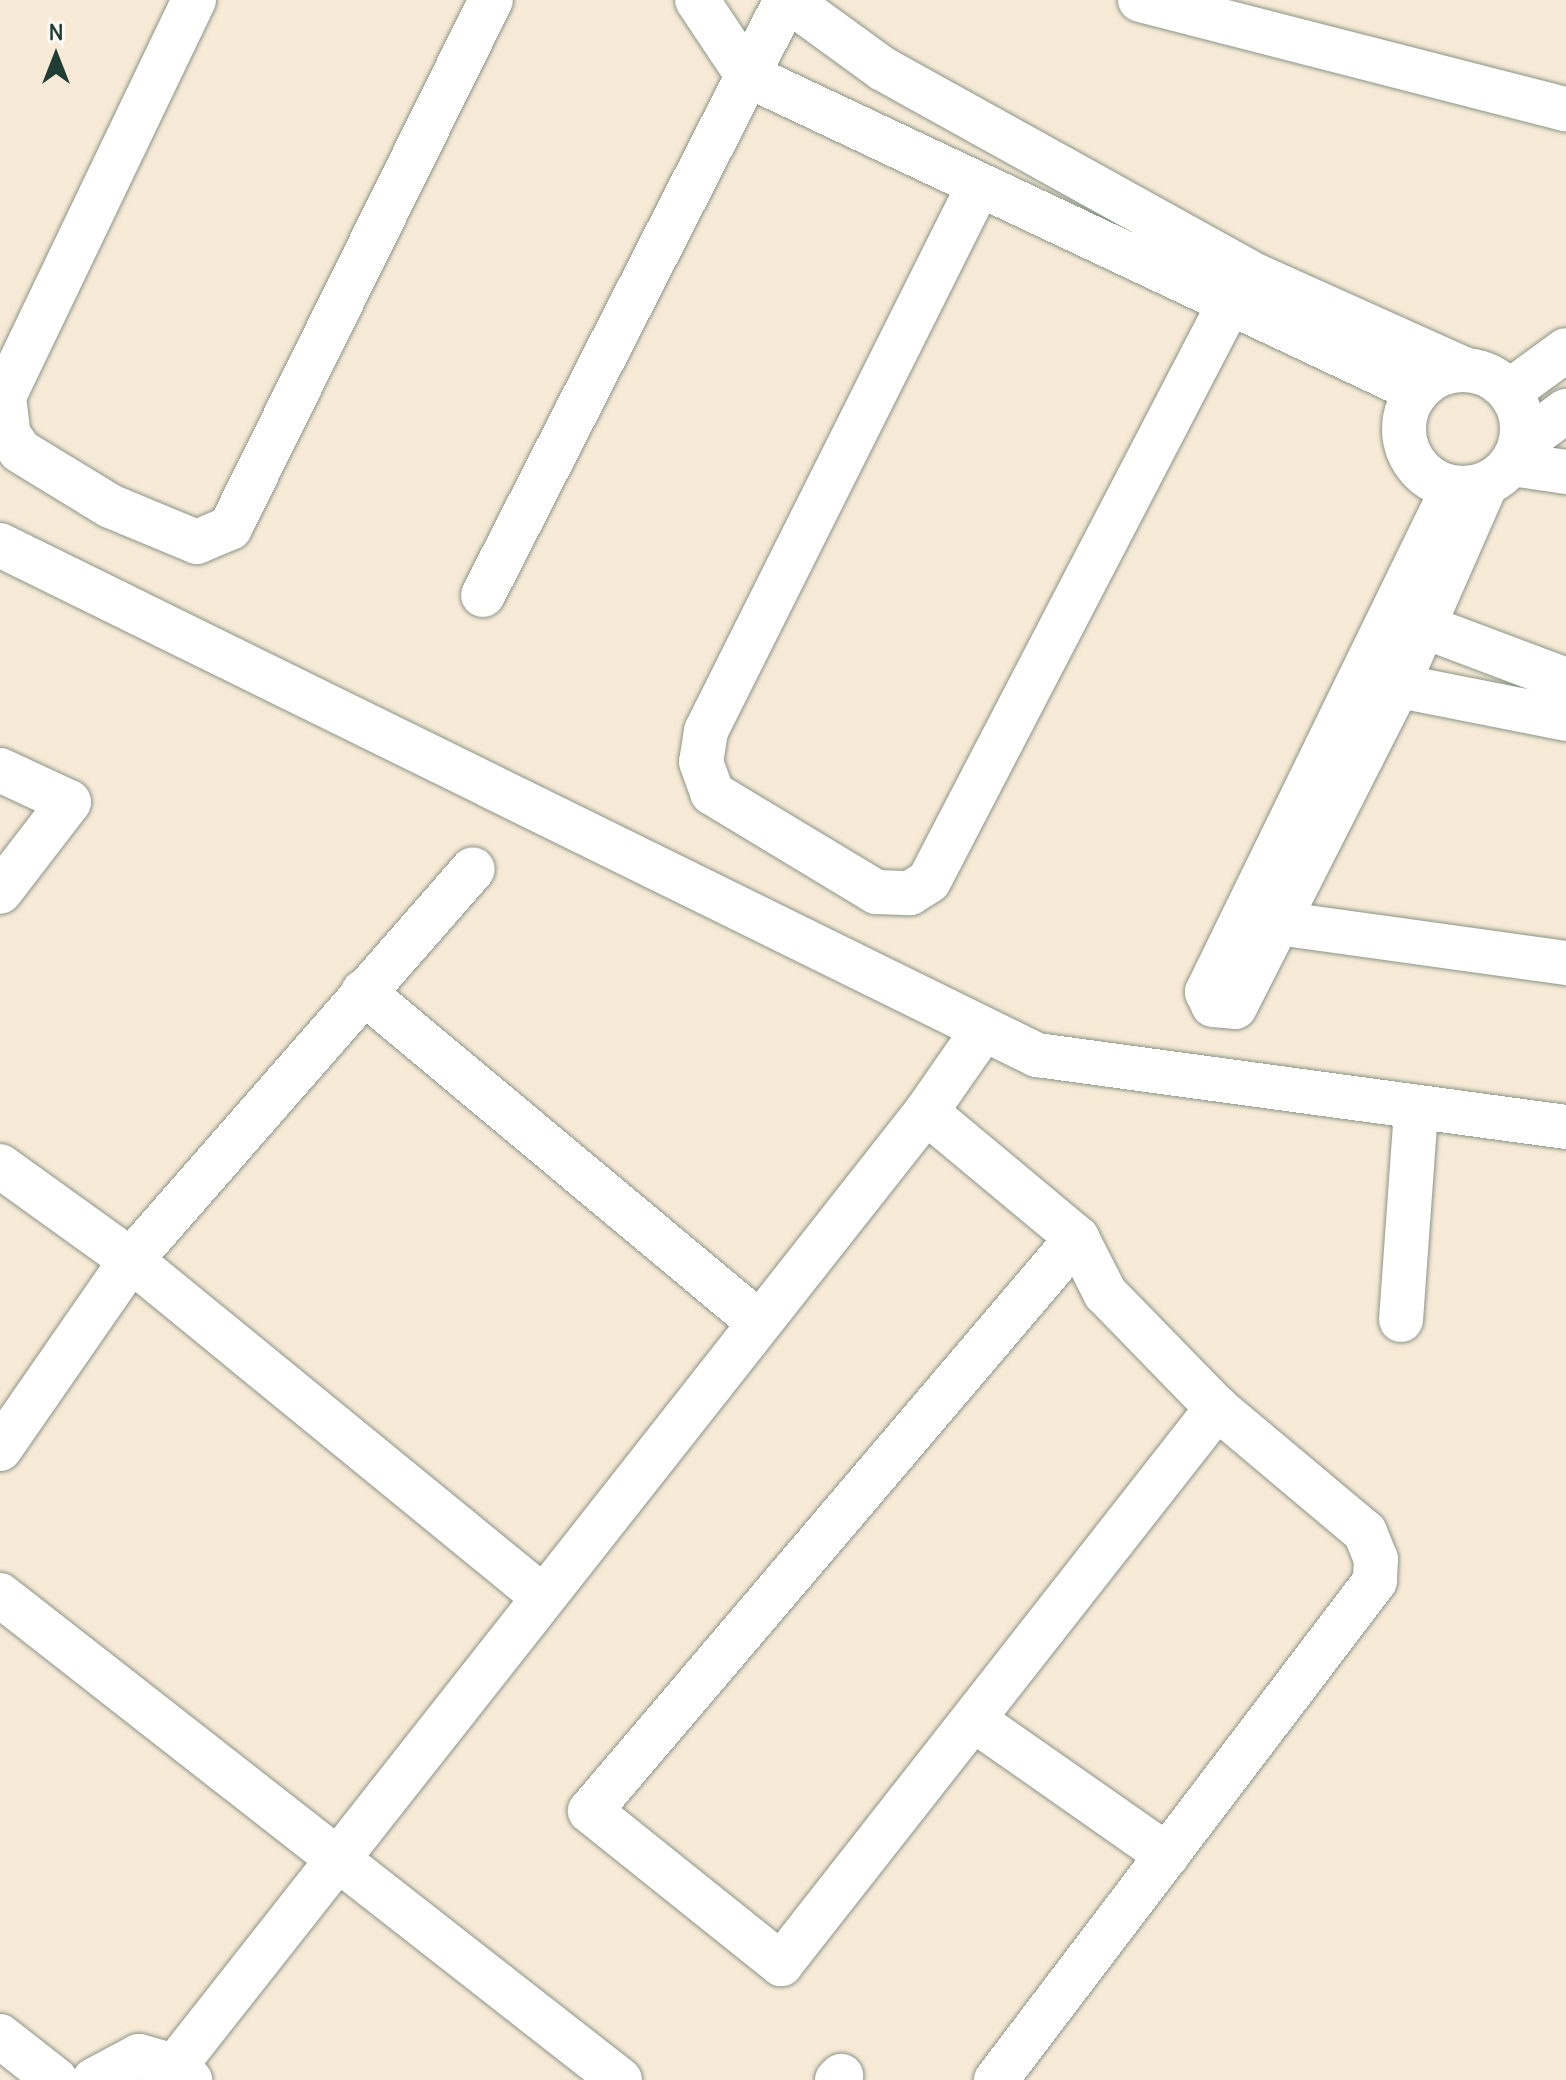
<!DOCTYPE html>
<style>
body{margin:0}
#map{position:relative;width:1566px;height:2080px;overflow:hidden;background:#f7ebd7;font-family:Delius,sans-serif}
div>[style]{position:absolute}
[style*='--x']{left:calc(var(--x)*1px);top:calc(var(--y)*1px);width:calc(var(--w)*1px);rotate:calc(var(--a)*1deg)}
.roads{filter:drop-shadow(0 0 2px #8b9486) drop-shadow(0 0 2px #8b9486)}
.minor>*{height:44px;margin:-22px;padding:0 22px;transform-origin:22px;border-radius:22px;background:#fff}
.minor>.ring{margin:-22px;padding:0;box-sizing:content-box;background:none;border:44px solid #fff;border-radius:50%}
span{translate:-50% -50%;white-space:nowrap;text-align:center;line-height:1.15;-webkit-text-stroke:6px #fdfcf7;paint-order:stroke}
.north{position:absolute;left:16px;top:16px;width:80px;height:80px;-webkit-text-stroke:6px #fdfcf7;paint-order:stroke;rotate:0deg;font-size:22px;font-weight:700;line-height:32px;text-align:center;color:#1f3d34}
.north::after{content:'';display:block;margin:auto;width:28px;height:36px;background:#1f3d34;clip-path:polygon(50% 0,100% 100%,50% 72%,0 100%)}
</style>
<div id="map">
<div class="roads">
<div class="minor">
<div style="--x:194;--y:0;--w:440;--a:115.6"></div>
<div style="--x:4;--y:397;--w:38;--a:83"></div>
<div style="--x:9;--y:435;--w:19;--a:55"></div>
<div style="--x:20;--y:451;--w:105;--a:31.4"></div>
<div style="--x:110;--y:506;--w:94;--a:22.5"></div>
<div style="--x:197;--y:542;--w:36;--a:-23"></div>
<div style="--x:230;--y:528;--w:589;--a:-63.7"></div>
<div style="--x:697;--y:0;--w:90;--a:56.3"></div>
<div style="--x:747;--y:75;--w:741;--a:25.25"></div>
<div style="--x:788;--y:0;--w:117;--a:36"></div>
<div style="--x:883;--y:69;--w:427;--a:29"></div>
<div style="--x:1257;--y:276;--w:227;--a:24.2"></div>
<div style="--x:1140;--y:0;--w:440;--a:14.4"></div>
<div style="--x:978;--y:187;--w:608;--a:116.57"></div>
<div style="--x:706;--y:731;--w:31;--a:99"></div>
<div style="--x:701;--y:762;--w:33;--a:70"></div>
<div style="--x:712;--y:793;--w:192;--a:31.1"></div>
<div style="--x:876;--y:892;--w:34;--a:2"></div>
<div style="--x:910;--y:893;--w:22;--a:-32"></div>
<div style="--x:929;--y:881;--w:655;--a:-62.53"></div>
<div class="ring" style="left:1404px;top:370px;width:74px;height:74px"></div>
<div style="--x:1510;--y:391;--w:69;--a:-36.2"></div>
<div style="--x:1521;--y:444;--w:56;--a:-36.3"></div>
<div style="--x:1512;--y:464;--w:55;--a:8.4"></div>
<div style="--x:1453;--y:488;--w:561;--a:116.02"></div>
<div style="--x:1207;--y:992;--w:14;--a:65"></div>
<div style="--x:1213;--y:1005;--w:22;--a:5"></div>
<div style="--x:1235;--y:1007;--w:356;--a:-63.1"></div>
<div style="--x:1396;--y:689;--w:224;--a:-66.3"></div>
<div style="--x:0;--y:545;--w:1156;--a:26.19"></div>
<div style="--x:1037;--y:1055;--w:534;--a:7.75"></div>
<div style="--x:483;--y:595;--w:668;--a:-63.01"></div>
<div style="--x:1396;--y:616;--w:182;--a:20.6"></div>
<div style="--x:1369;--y:680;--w:201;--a:11.2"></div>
<div style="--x:0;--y:770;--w:76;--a:24.9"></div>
<div style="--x:69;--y:802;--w:113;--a:127.5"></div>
<div style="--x:1249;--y:919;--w:320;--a:7.9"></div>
<div style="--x:363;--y:992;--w:512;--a:39.85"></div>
<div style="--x:926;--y:1112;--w:197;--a:39.8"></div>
<div style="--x:1077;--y:1238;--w:62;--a:63"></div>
<div style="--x:1105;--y:1293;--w:161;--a:45.8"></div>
<div style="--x:1217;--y:1408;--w:193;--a:40"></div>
<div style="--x:1365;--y:1532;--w:29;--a:68"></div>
<div style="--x:1376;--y:1559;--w:22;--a:93"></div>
<div style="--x:1375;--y:1581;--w:627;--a:127.22"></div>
<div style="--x:0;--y:1166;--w:161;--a:35.7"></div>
<div style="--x:131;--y:1260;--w:531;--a:39.27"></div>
<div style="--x:1077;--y:1238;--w:752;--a:130.36"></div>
<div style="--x:590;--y:1811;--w:245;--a:38.7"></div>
<div style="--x:781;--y:1964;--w:707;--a:-51.9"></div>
<div style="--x:1401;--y:1320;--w:212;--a:-85.9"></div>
<div style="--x:0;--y:1449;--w:230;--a:-55.3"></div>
<div style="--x:131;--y:1260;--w:519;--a:-48.82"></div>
<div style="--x:0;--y:1595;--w:787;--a:38.03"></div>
<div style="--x:974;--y:1720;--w:236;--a:35"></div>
<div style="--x:0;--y:2036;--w:71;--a:38.2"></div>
<div style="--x:175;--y:2066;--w:1214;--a:-51.79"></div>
<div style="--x:926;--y:1112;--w:100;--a:-55.2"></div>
<div style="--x:94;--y:2080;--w:51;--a:-28.1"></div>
<div style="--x:139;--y:2056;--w:37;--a:16"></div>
<div style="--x:175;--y:2066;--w:21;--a:43"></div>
<div style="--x:837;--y:2080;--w:6;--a:-45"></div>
</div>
</div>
<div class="north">N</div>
</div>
